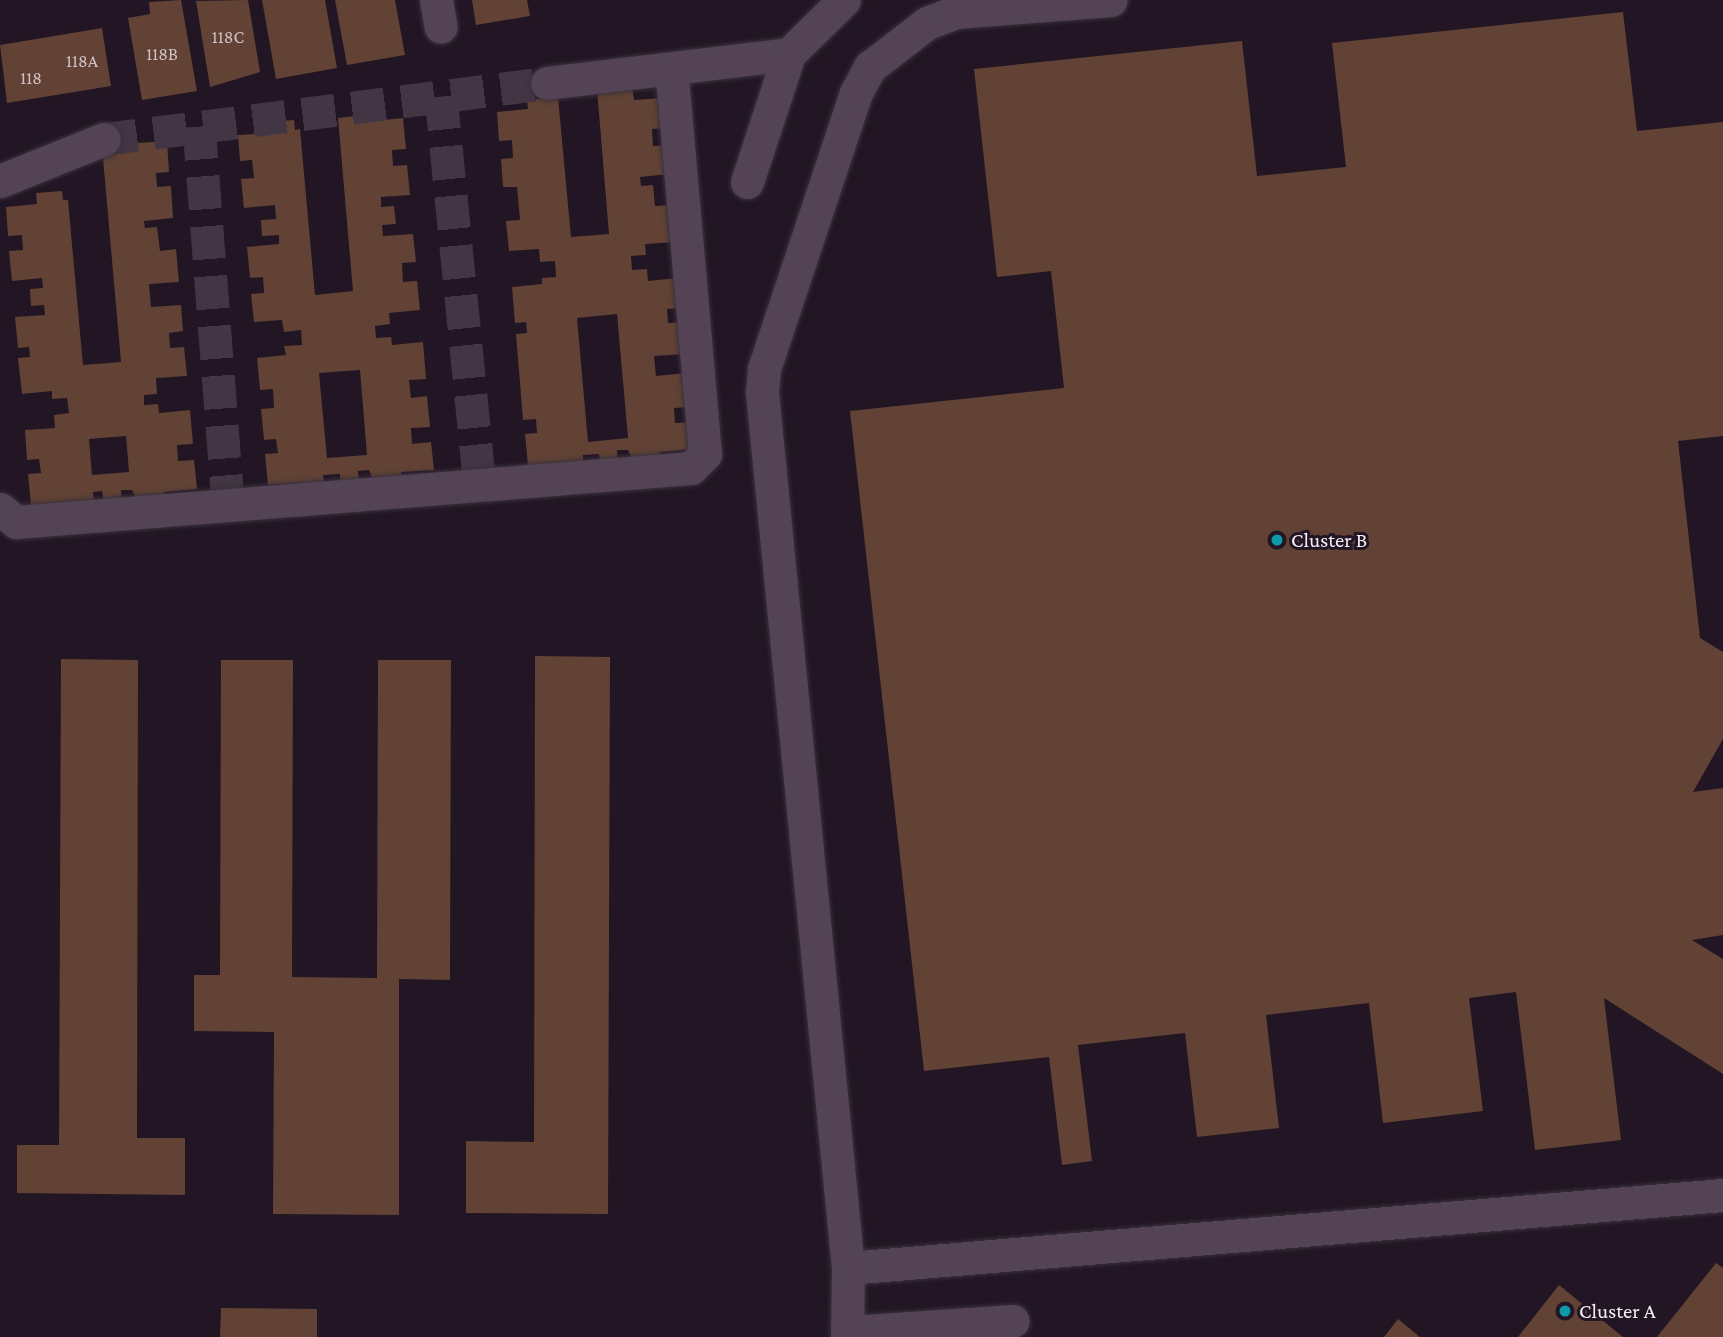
<!DOCTYPE html>
<style>
body{margin:0}
#map{position:relative;width:1723px;height:1337px;overflow:hidden;background:#221524;font-family:"Crimson Pro",serif}
div>[style]{position:absolute}
[style*='--x']{left:calc(var(--x)*1px);top:calc(var(--y)*1px);width:calc(var(--w)*1px);rotate:calc(var(--a)*1deg)}
.building>*{inset:0;background:#614235}
.minor-tunnel>*{height:33px;margin-top:-16.5px;transform-origin:0;background:repeating-linear-gradient(90deg,#423544 0 33px,transparent 0 50px)}
.roads{filter:drop-shadow(0 0 2px #3a313c) drop-shadow(0 0 2px #3a313c)}
.minor>*{height:33px;margin:-16.5px;padding:0 16.5px;transform-origin:16.5px;border-radius:16.5px;background:#534354}
.dots>*{width:19px;height:19px;translate:-50% -50%;box-sizing:border-box;border:4px solid #221524;border-radius:50%}
span{translate:-50% -50%;white-space:nowrap;text-align:center;line-height:1.15;-webkit-text-stroke:6px #221524;paint-order:stroke}
.number-label{font-size:18px;color:#d1c2c6}
.number-label span{-webkit-text-stroke-width:0}
.poi-label{font-size:21px;color:#f6edf7}
.left{translate:0 -50%;text-align:left}
</style>
<div id="map">
<div class="building">
<div style="clip-path:polygon(181px 0,197px 91px,142px 100px,128px 18px,150px 14px,149px 2px)"></div>
<div style="clip-path:polygon(248px 0,260px 72px,210px 87px,196px 1px)"></div>
<div style="clip-path:polygon(262px 0,325px 0,337px 68px,276px 79px)"></div>
<div style="clip-path:polygon(335px 0,395px 0,405px 55px,347px 65px)"></div>
<div style="clip-path:polygon(472px 0,527px 0,530px 16px,476px 25px)"></div>
<div style="clip-path:polygon(1623px 12px,1637px 131px,1723px 122px,1723px 436px,1678px 441px,1700px 638px,1723px 652px,1723px 739px,1693px 792px,1723px 788px,1723px 935px,1692px 940px,1723px 959px,1723px 1074px,1604px 998px,1621px 1140px,1535px 1150px,1516px 992px,1469px 998px,1483px 1111px,1383px 1123px,1369px 1003px,1266px 1015px,1279px 1128px,1197px 1137px,1185px 1033px,1078px 1045px,1092px 1161px,1062px 1165px,1049px 1057px,924px 1071px,850px 411px,1064px 388px,1051px 271px,997px 277px,974px 69px,1242px 41px,1257px 176px,1346px 167px,1332px 43px)"></div>
<div style="clip-path:polygon(102px 28px,111px 86px,7px 103px,0 45px)"></div>
<div style="clip-path:polygon(evenodd,632px 86px,634px 100px,663px 98px,665px 128px,652px 129px,653px 146px,667px 145px,669px 174px,640px 177px,641px 186px,653px 185px,655px 206px,672px 205px,675px 242px,645px 244px,646px 255px,631px 256px,632px 270px,647px 269px,648px 281px,678px 278px,681px 308px,667px 309px,668px 323px,682px 322px,685px 354px,654px 356px,656px 376px,687px 373px,689px 407px,674px 408px,675px 423px,691px 422px,693px 449px,660px 452px,662px 465px,636px 467px,628px 450px,617px 450px,618px 462px,600px 463px,599px 454px,583px 455px,584px 473px,528px 465px,525px 434px,537px 433px,536px 419px,523px 420px,516px 334px,527px 333px,526px 322px,515px 323px,512px 287px,542px 284px,542px 278px,556px 277px,555px 261px,540px 262px,539px 249px,509px 251px,506px 221px,520px 220px,517px 187px,503px 187px,501px 159px,513px 158px,512px 140px,499px 141px,497px 112px,528px 109px,527px 100px,558px 97px,571px 237px,609px 234px,597px 89px,632px 86px,617px 314px,628px 438px,588px 442px,577px 318px,617px 314px)"></div>
<div style="clip-path:polygon(evenodd,374px 114px,374px 121px,403px 118px,406px 149px,392px 150px,393px 166px,407px 165px,410px 195px,381px 197px,381px 207px,394px 206px,396px 224px,382px 225px,383px 236px,413px 234px,416px 262px,402px 263px,403px 282px,417px 281px,420px 310px,389px 313px,390px 324px,375px 326px,376px 338px,391px 337px,392px 345px,423px 342px,426px 379px,409px 380px,411px 398px,427px 396px,430px 427px,411px 428px,412px 444px,431px 442px,434px 470px,401px 472px,402px 485px,376px 487px,369px 470px,358px 471px,359px 482px,340px 484px,340px 474px,323px 475px,325px 493px,296px 483px,268px 485px,265px 454px,278px 453px,276px 439px,264px 440px,261px 409px,274px 408px,273px 389px,260px 390px,257px 358px,286px 355px,284px 346px,302px 345px,301px 330px,284px 332px,282px 320px,254px 322px,251px 294px,264px 293px,263px 277px,250px 278px,247px 247px,279px 244px,279px 235px,262px 236px,261px 220px,276px 219px,275px 205px,244px 208px,241px 179px,254px 178px,252px 160px,240px 161px,238px 135px,270px 133px,269px 122px,294px 120px,295px 130px,300px 129px,315px 295px,353px 291px,338px 118px,374px 114px,360px 370px,367px 455px,327px 458px,319px 373px,360px 370px)"></div>
<div style="clip-path:polygon(evenodd,137px 134px,137px 143px,167px 141px,169px 172px,156px 173px,157px 187px,171px 186px,173px 218px,144px 221px,145px 228px,157px 227px,160px 251px,176px 249px,179px 282px,149px 284px,151px 307px,181px 305px,183px 331px,169px 333px,170px 348px,184px 347px,187px 376px,156px 378px,157px 394px,144px 395px,144px 405px,158px 404px,159px 413px,190px 410px,193px 444px,177px 445px,178px 461px,194px 460px,197px 489px,164px 492px,165px 505px,140px 507px,132px 490px,121px 490px,122px 502px,104px 503px,102px 491px,93px 492px,94px 502px,31px 505px,28px 474px,41px 473px,39px 459px,27px 460px,25px 430px,55px 428px,54px 415px,69px 413px,67px 398px,52px 399px,52px 391px,22px 394px,18px 358px,30px 357px,29px 347px,18px 348px,15px 317px,45px 315px,44px 305px,31px 306px,30px 289px,43px 288px,42px 278px,12px 281px,9px 251px,23px 250px,22px 235px,8px 236px,6px 207px,37px 204px,36px 193px,62px 191px,63px 200px,68px 200px,83px 365px,121px 362px,102px 147px,109px 136px,137px 134px,126px 436px,129px 472px,92px 475px,89px 439px,126px 436px)"></div>
<div style="clip-path:polygon(535px 656px,610px 657px,608px 1214px,466px 1213px,466px 1141px,534px 1142px)"></div>
<div style="clip-path:polygon(61px 659px,138px 660px,137px 1138px,185px 1138px,185px 1195px,17px 1193px,17px 1145px,59px 1145px)"></div>
<div style="clip-path:polygon(221px 660px,293px 660px,292px 977px,377px 978px,378px 660px,451px 660px,450px 980px,399px 979px,399px 1215px,273px 1214px,274px 1032px,194px 1031px,194px 975px,220px 975px)"></div>
<div style="clip-path:polygon(1716px 1263px,1723px 1268px,1723px 1337px,1657px 1337px)"></div>
<div style="clip-path:polygon(1559px 1285px,1623px 1337px,1518px 1337px)"></div>
<div style="clip-path:polygon(221px 1308px,317px 1309px,317px 1337px,220px 1337px)"></div>
<div style="clip-path:polygon(1398px 1319px,1420px 1337px,1384px 1337px)"></div>
</div>
<div class="minor-tunnel">
<div style="--x:441;--y:96;--w:393;--a:84.3"></div>
<div style="--x:199;--y:126;--w:381;--a:85.6"></div>
<div style="--x:104;--y:139;--w:447;--a:-7.2"></div>
</div>
<div class="roads">
<div class="minor">
<div style="--x:436;--y:0;--w:27;--a:80"></div>
<div style="--x:547;--y:83;--w:244;--a:-6.8"></div>
<div style="--x:0;--y:181;--w:112;--a:-22"></div>
<div style="--x:747;--y:182;--w:135;--a:-71.8"></div>
<div style="--x:789;--y:54;--w:77;--a:-44.5"></div>
<div style="--x:0;--y:509;--w:21;--a:39"></div>
<div style="--x:16;--y:522;--w:677;--a:-4.57"></div>
<div style="--x:691;--y:468;--w:20;--a:-45"></div>
<div style="--x:705;--y:454;--w:387;--a:-95"></div>
<div style="--x:848;--y:1268;--w:878;--a:-4.77"></div>
<div style="--x:851;--y:1332;--w:162;--a:-3.9"></div>
<div style="--x:847;--y:1337;--w:69;--a:-89.2"></div>
<div style="--x:848;--y:1268;--w:880;--a:-95.61"></div>
<div style="--x:762;--y:392;--w:23;--a:-85"></div>
<div style="--x:764;--y:369;--w:291;--a:-71.6"></div>
<div style="--x:856;--y:93;--w:30;--a:-62"></div>
<div style="--x:870;--y:67;--w:72;--a:-37.7"></div>
<div style="--x:927;--y:23;--w:30;--a:-21"></div>
<div style="--x:955;--y:12;--w:156;--a:-4.4"></div>
</div>
</div>
<div class="dots">
<div style="left:1277px;top:540px;background:#0f9aa8"></div>
<div style="left:1565px;top:1311px;background:#0f9aa8"></div>
</div>
<div class="number-label">
<span style="left:228px;top:37px">118C</span>
<span style="left:162px;top:54px">118B</span>
<span style="left:82px;top:61px">118A</span>
<span style="left:31px;top:78px">118</span>
</div>
<div class="poi-label">
<span class="left" style="left:1291px;top:540px">Cluster B</span>
<span class="left" style="left:1579px;top:1311px">Cluster A</span>
</div>
</div>
